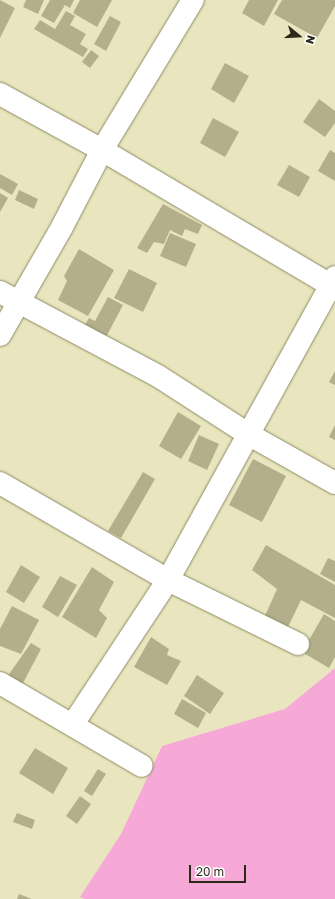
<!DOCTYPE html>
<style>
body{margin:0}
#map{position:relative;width:335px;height:899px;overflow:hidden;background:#e9e6bf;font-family:"Golos Text",sans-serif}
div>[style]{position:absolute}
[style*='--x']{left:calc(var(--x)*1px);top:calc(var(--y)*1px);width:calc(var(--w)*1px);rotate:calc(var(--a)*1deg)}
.green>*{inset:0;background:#f6a9d6}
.building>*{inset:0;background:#b2af8a}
.roads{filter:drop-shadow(0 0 1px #8d8a66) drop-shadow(0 0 1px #8d8a66)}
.minor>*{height:22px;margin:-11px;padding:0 11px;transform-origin:11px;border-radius:11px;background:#fff}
span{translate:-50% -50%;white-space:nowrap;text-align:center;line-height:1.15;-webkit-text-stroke:3.5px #fff;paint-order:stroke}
.north{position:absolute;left:279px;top:16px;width:40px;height:40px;-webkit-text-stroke:3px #fff;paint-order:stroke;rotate:108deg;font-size:11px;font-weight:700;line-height:16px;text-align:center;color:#2a291a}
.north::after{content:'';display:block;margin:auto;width:14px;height:18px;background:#2a291a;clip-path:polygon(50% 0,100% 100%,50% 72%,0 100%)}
.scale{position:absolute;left:189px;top:865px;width:57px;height:18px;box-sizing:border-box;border:2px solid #2a291a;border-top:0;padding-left:5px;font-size:12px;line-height:14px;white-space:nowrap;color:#2a291a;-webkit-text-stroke:3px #fff;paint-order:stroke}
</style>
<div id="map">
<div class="green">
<div style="clip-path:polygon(335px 668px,335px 899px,85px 899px,80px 897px,121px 834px,162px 746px,285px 709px)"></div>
</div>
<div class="building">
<div style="clip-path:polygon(0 0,15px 8px,0 38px)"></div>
<div style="clip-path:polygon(26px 0,44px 0,38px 14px,23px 7px)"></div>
<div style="clip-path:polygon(50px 0,74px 0,70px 8px,65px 5px,54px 23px,41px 16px)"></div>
<div style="clip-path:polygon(80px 0,112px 0,97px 27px,73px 13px)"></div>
<div style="clip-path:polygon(249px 0,278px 0,264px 26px,242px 13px)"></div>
<div style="clip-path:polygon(282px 0,335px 0,335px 6px,317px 38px,274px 14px)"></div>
<div style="clip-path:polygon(66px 11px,75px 16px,70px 25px,86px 34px,80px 44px,88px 49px,83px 57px,34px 29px,40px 20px,55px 29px)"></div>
<div style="clip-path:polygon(110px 16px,121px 22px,106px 51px,94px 44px)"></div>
<div style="clip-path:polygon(91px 50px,99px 56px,90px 68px,82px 62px)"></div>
<div style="clip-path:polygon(225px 63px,249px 76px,234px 103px,211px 89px)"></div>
<div style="clip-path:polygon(319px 99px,335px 111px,335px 123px,325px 137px,303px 122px)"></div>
<div style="clip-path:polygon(213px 118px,239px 132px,225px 157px,200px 143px)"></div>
<div style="clip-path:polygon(330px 150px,335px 153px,335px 181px,318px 171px)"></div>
<div style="clip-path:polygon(289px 165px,310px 177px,299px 197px,277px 185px)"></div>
<div style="clip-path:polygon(0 174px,18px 184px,12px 195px,0 188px)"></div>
<div style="clip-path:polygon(19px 190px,38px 199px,34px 209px,15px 200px)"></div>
<div style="clip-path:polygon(0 193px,8px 198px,0 212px)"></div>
<div style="clip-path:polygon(163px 204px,202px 225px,198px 234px,185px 229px,182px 236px,170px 230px,164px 244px,154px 242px,147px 253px,137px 248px)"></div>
<div style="clip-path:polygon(170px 233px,196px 244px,186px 267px,160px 256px)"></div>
<div style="clip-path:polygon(79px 249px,114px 270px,88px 316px,58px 300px,67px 281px,64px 276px)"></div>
<div style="clip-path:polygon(129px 269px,157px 283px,143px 312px,114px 298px)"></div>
<div style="clip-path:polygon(108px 297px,123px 305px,105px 339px,83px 328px,89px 318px,95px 321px)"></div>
<div style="clip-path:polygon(335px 371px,335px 385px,329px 382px)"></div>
<div style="clip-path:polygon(178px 412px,201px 426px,181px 459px,159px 446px)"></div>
<div style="clip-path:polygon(335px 425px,335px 440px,329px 437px)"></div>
<div style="clip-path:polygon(199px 435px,219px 444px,207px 470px,188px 461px)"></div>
<div style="clip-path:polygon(253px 459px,286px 476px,262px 522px,229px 505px)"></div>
<div style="clip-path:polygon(143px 472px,155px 479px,121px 538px,108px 531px)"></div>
<div style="clip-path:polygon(266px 545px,335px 585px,335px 618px,301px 600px,287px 629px,264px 618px,277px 589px,252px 570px)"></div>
<div style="clip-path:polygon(328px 558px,335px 561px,335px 582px,320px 574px)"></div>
<div style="clip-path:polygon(21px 565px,40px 577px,24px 603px,6px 592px)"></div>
<div style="clip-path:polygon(92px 567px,114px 582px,99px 610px,107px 618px,96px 638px,62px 617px)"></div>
<div style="clip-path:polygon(60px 576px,77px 585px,58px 617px,42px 607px)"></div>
<div style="clip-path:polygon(12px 606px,39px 620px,21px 654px,0 646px,0 629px)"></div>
<div style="clip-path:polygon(324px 614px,335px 621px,335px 657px,329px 668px,302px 652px)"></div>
<div style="clip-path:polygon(151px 637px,169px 649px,167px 655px,181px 661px,167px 685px,134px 667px)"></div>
<div style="clip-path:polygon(31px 643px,41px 649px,22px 685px,7px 677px)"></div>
<div style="clip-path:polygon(197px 675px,224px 693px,210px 714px,184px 696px)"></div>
<div style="clip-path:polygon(182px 699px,206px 713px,198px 728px,174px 714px)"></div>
<div style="clip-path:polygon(35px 748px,68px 768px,53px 794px,19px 773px)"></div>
<div style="clip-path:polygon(98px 769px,106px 774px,92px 796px,84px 791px)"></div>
<div style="clip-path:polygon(80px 796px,91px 804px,77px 824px,66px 816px)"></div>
<div style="clip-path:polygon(17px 813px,35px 820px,32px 829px,13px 822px)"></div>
<div style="clip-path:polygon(19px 894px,32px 899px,17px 899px)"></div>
</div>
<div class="roads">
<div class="minor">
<div style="--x:0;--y:94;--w:116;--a:28.8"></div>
<div style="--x:102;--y:150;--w:271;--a:30.6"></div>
<div style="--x:0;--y:292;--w:179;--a:28"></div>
<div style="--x:158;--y:376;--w:107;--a:32.8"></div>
<div style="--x:248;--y:434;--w:100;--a:29.4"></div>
<div style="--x:0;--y:335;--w:125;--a:-60.1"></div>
<div style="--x:62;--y:227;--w:87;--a:-62.5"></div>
<div style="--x:102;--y:150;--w:175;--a:-58.8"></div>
<div style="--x:0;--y:483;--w:194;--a:30"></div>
<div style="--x:168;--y:580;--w:145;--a:26.2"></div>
<div style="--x:0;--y:683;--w:164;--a:30.3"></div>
<div style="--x:73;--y:724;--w:173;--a:-56.6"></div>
<div style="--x:168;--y:580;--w:346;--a:-61.1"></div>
</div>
</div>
<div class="north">N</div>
<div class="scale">20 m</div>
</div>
